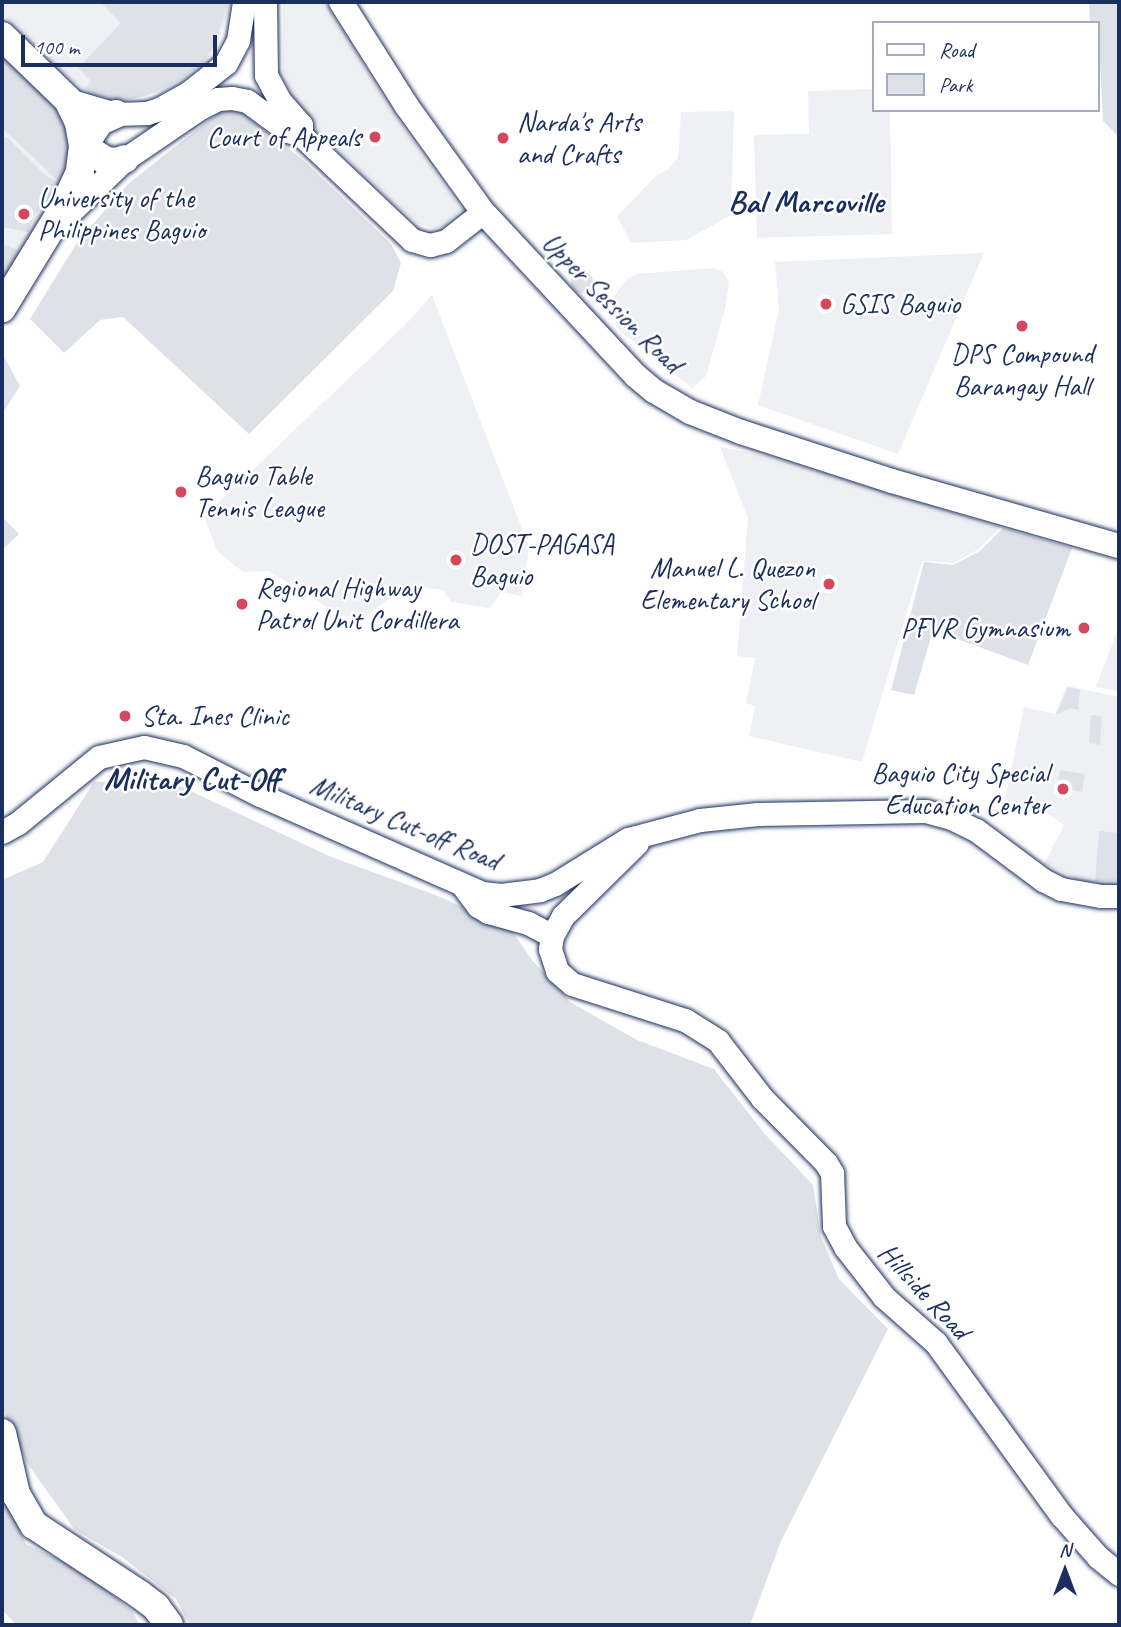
<!DOCTYPE html>
<style>
body{margin:0}
#map{position:relative;width:1121px;height:1627px;overflow:hidden;background:#fff;font-family:Caveat,sans-serif}
div>[style]{position:absolute}
[style*='--x']{left:calc(var(--x)*1px);top:calc(var(--y)*1px);width:calc(var(--w)*1px);rotate:calc(var(--a)*1deg)}
.built>*{inset:0;background:#eff0f4}
.green>*{inset:0;background:#dee1e7}
.round{border-radius:50%}
.roads{filter:drop-shadow(0 0 2px #1b2f5e) drop-shadow(0 0 2px #1b2f5e)}
.secondary>*{height:23px;margin:-11.5px;padding:0 11.5px;transform-origin:11.5px;border-radius:11.5px;background:#fff}
.primary>*{height:24px;margin:-12px;padding:0 12px;transform-origin:12px;border-radius:12px;background:#fff}
.highway>*{height:28px;margin:-14px;padding:0 14px;transform-origin:14px;border-radius:14px;background:#fff}
.dots>*{width:19px;height:19px;translate:-50% -50%;box-sizing:border-box;border:4px solid #fff;border-radius:50%}
span{translate:-50% -50%;white-space:nowrap;text-align:center;line-height:1.15;-webkit-text-stroke:5px #fff;paint-order:stroke}
.poi-label{font-size:28px;color:#1b2f5e}
.left{translate:0 -50%;text-align:left}
.right{translate:-100% -50%;text-align:right}
.street-label{font-size:28px;color:#1b2f5e}
.quarter-label{font-size:32px;color:#1b2f5e;font-weight:700}
.frame{position:absolute;inset:0;border:4px solid #1b2f5e;pointer-events:none}
.legend{position:absolute;left:872px;top:21px;width:228px;height:91px;box-sizing:border-box;background:#fff;border:2px solid #a4acbf;margin:0;padding:9px 12px;list-style:none;font-size:21px;color:#1b2f5e}
.legend li{display:flex;align-items:center;gap:14px;height:35px}
.legend b{width:35px;border:2px solid #a4acbf}
.north{position:absolute;left:1030px;top:1536px;width:70px;height:70px;-webkit-text-stroke:5px #fff;paint-order:stroke;rotate:0deg;font-size:19px;font-weight:700;line-height:28px;text-align:center;color:#1b2f5e}
.north::after{content:'';display:block;margin:auto;width:24px;height:32px;background:#1b2f5e;clip-path:polygon(50% 0,100% 100%,50% 72%,0 100%)}
.scale{position:absolute;left:21px;top:35px;width:196px;height:32px;box-sizing:border-box;border:4px solid #1b2f5e;border-top:0;padding-left:9px;font-size:21px;line-height:24px;white-space:nowrap;color:#1b2f5e;-webkit-text-stroke:5px #fff;paint-order:stroke}
</style>
<div id="map">
<div class="built">
<div style="clip-path:polygon(2px 2px,231px 2px,218px 44px,205px 63px,181px 82px,162px 91px,122px 102px,94px 97px,64px 74px,2px 14px)"></div>
<div style="clip-path:polygon(283px 2px,325px 2px,394px 114px,461px 209px,444px 226px,433px 228px,419px 224px,392px 202px,312px 125px,292px 96px,283px 71px)"></div>
<div style="clip-path:polygon(874px 89px,874px 110px,890px 110px,892px 234px,757px 238px,754px 135px,809px 134px,808px 91px)"></div>
<div style="clip-path:polygon(734px 111px,731px 215px,686px 240px,631px 243px,617px 216px,657px 175px,668px 170px,678px 158px,681px 112px)"></div>
<div style="clip-path:polygon(2px 128px,65px 187px,2px 285px)"></div>
<div style="clip-path:polygon(984px 253px,898px 454px,758px 405px,779px 309px,775px 262px)"></div>
<div style="clip-path:polygon(714px 268px,723px 272px,729px 282px,725px 309px,706px 376px,692px 388px,618px 329px,612px 299px,627px 279px,637px 274px)"></div>
<div style="clip-path:polygon(432px 295px,529px 547px,522px 596px,501px 592px,490px 608px,451px 602px,443px 590px,406px 585px,364px 618px,340px 615px,269px 571px,243px 572px,217px 551px,204px 516px,406px 324px)"></div>
<div style="clip-path:polygon(720px 447px,768px 456px,1001px 527px,979px 549px,954px 563px,922px 561px,862px 762px,749px 736px,755px 706px,746px 703px,755px 658px,737px 656px,748px 518px)"></div>
<div style="clip-path:polygon(1119px 626px,1119px 691px,1096px 687px)"></div>
<div style="clip-path:polygon(1067px 686px,1119px 697px,1119px 885px,1093px 886px,1044px 864px,1064px 825px,1040px 809px,1005px 801px,1024px 707px,1055px 714px)"></div>
</div>
<div class="green">
<div style="clip-path:polygon(100px 2px,228px 2px,215px 44px,204px 61px,180px 80px,146px 96px,122px 100px,95px 95px,85px 88px,91px 81px,78px 68px,121px 23px)"></div>
<div style="clip-path:polygon(1089px 2px,1119px 2px,1119px 137px,1103px 121px,1098px 23px,1090px 23px)"></div>
<div style="clip-path:polygon(2px 50px,65px 111px,76px 133px,65px 187px,50px 193px,46px 206px,35px 214px,28px 232px,3px 227px,2px 223px,2px 136px,8px 138px,46px 176px,61px 184px,2px 128px)"></div>
<div style="clip-path:polygon(223px 109px,239px 110px,304px 161px,391px 244px,401px 263px,393px 291px,249px 434px,123px 317px,100px 320px,64px 353px,30px 319px,78px 241px,129px 183px)"></div>
<div style="clip-path:polygon(2px 244px,23px 252px,2px 285px)"></div>
<div class="round" style="left:571px;top:271px;width:22px;height:22px"></div>
<div style="clip-path:polygon(2px 353px,20px 386px,2px 414px)"></div>
<div style="clip-path:polygon(2px 517px,19px 534px,2px 550px)"></div>
<div style="clip-path:polygon(1003px 528px,1072px 548px,1028px 665px,933px 630px,914px 695px,891px 690px,924px 562px,953px 565px,980px 551px)"></div>
<div style="clip-path:polygon(1068px 687px,1080px 690px,1078px 710px,1070px 708px,1056px 715px)"></div>
<div style="clip-path:polygon(1091px 715px,1102px 716px,1100px 745px,1089px 743px)"></div>
<div style="clip-path:polygon(1060px 770px,1085px 774px,1082px 792px,1057px 787px)"></div>
<div style="clip-path:polygon(167px 780px,329px 856px,438px 896px,510px 928px,532px 960px,570px 1002px,637px 1040px,714px 1069px,764px 1133px,813px 1185px,821px 1237px,839px 1279px,888px 1329px,781px 1541px,750px 1625px,190px 1625px,176px 1599px,122px 1557px,75px 1530px,27px 1463px,2px 1408px,2px 880px,43px 862px,94px 782px)"></div>
<div style="clip-path:polygon(1099px 831px,1119px 833px,1119px 881px,1095px 881px)"></div>
<div style="clip-path:polygon(2px 1493px,26px 1544px,83px 1571px,132px 1611px,140px 1625px,17px 1625px,2px 1610px)"></div>
</div>
<div class="roads">
<div class="secondary">
<div style="--x:265;--y:2;--w:73;--a:89.2"></div>
<div style="--x:266;--y:75;--w:30;--a:62"></div>
<div style="--x:280;--y:101;--w:32;--a:49"></div>
<div style="--x:301;--y:125;--w:10;--a:90"></div>
<div style="--x:68;--y:100;--w:50;--a:16.3"></div>
<div style="--x:116;--y:114;--w:31;--a:-2"></div>
<div style="--x:147;--y:113;--w:13;--a:-18"></div>
<div style="--x:159;--y:109;--w:33;--a:-29"></div>
<div style="--x:188;--y:93;--w:48;--a:-38.3"></div>
<div style="--x:226;--y:63;--w:26;--a:-62"></div>
<div style="--x:238;--y:40;--w:38;--a:-81"></div>
<div style="--x:59;--y:223;--w:92;--a:-44.1"></div>
<div style="--x:125;--y:159;--w:91;--a:-34.2"></div>
<div style="--x:200;--y:108;--w:20;--a:-27"></div>
<div style="--x:218;--y:99;--w:14;--a:-4"></div>
<div style="--x:232;--y:98;--w:15;--a:11"></div>
<div style="--x:247;--y:101;--w:51;--a:36.2"></div>
<div style="--x:288;--y:131;--w:14;--a:17"></div>
<div style="--x:301;--y:135;--w:153;--a:43.4"></div>
<div style="--x:412;--y:240;--w:19;--a:16"></div>
<div style="--x:430;--y:245;--w:16;--a:-14"></div>
<div style="--x:446;--y:241;--w:47;--a:-38.1"></div>
<div style="--x:2;--y:832;--w:18;--a:-29"></div>
<div style="--x:18;--y:823;--w:104;--a:-39.2"></div>
<div style="--x:99;--y:757;--w:46;--a:-12.5"></div>
<div style="--x:144;--y:747;--w:40;--a:13"></div>
<div style="--x:183;--y:756;--w:86;--a:26.9"></div>
<div style="--x:260;--y:795;--w:243;--a:23.8"></div>
<div style="--x:482;--y:893;--w:19;--a:6"></div>
<div style="--x:501;--y:895;--w:39;--a:-7"></div>
<div style="--x:540;--y:890;--w:16;--a:-22"></div>
<div style="--x:555;--y:884;--w:86;--a:-31.7"></div>
<div style="--x:628;--y:839;--w:74;--a:-14.8"></div>
<div style="--x:700;--y:820;--w:58;--a:-5.9"></div>
<div style="--x:758;--y:814;--w:167;--a:-1"></div>
<div style="--x:925;--y:811;--w:27;--a:15"></div>
<div style="--x:951;--y:818;--w:28;--a:26"></div>
<div style="--x:976;--y:830;--w:84;--a:36.7"></div>
<div style="--x:1043;--y:880;--w:20;--a:27"></div>
<div style="--x:1061;--y:889;--w:41;--a:9.9"></div>
<div style="--x:1101;--y:896;--w:18;--a:0"></div>
<div style="--x:637;--y:843;--w:104;--a:135.4"></div>
<div style="--x:563;--y:916;--w:23;--a:119"></div>
<div style="--x:552;--y:936;--w:13;--a:99"></div>
<div style="--x:550;--y:949;--w:23;--a:72"></div>
<div style="--x:557;--y:971;--w:20;--a:41"></div>
<div style="--x:572;--y:984;--w:119;--a:17.7"></div>
<div style="--x:685;--y:1020;--w:39;--a:32"></div>
<div style="--x:718;--y:1041;--w:72;--a:52.3"></div>
<div style="--x:762;--y:1098;--w:91;--a:45.4"></div>
<div style="--x:826;--y:1163;--w:12;--a:59"></div>
<div style="--x:832;--y:1173;--w:53;--a:87.8"></div>
<div style="--x:834;--y:1226;--w:24;--a:62"></div>
<div style="--x:845;--y:1247;--w:63;--a:52"></div>
<div style="--x:884;--y:1297;--w:69;--a:41.5"></div>
<div style="--x:936;--y:1343;--w:213;--a:54"></div>
<div style="--x:1061;--y:1515;--w:56;--a:48.6"></div>
<div style="--x:1098;--y:1557;--w:27;--a:39"></div>
<div style="--x:463;--y:886;--w:25;--a:53"></div>
<div style="--x:478;--y:906;--w:12;--a:31"></div>
<div style="--x:488;--y:912;--w:41;--a:15.4"></div>
<div style="--x:528;--y:923;--w:27;--a:28"></div>
</div>
<div class="primary">
<div style="--x:341;--y:2;--w:122;--a:57.7"></div>
<div style="--x:406;--y:105;--w:132;--a:54.3"></div>
<div style="--x:483;--y:212;--w:224;--a:47"></div>
<div style="--x:636;--y:376;--w:23;--a:40"></div>
<div style="--x:654;--y:391;--w:42;--a:30.3"></div>
<div style="--x:690;--y:412;--w:55;--a:21.4"></div>
<div style="--x:741;--y:432;--w:159;--a:18"></div>
<div style="--x:892;--y:481;--w:236;--a:16"></div>
</div>
<div class="highway">
<div style="--x:2;--y:36;--w:92;--a:44.1"></div>
<div style="--x:68;--y:100;--w:25;--a:64"></div>
<div style="--x:79;--y:123;--w:23;--a:80"></div>
<div style="--x:83;--y:146;--w:26;--a:97"></div>
<div style="--x:80;--y:172;--w:38;--a:115"></div>
<div style="--x:64;--y:207;--w:119;--a:121.5"></div>
<div style="--x:116;--y:114;--w:17;--a:156"></div>
<div style="--x:100;--y:121;--w:30;--a:124"></div>
<div style="--x:83;--y:146;--w:27;--a:33"></div>
<div style="--x:106;--y:161;--w:10;--a:6"></div>
<div style="--x:116;--y:162;--w:9;--a:-18"></div>
<div style="--x:2;--y:1433;--w:63;--a:77.1"></div>
<div style="--x:16;--y:1494;--w:36;--a:60"></div>
<div style="--x:34;--y:1525;--w:126;--a:33.3"></div>
<div style="--x:139;--y:1594;--w:21;--a:37"></div>
<div style="--x:156;--y:1607;--w:22;--a:54"></div>
</div>
</div>
<div class="dots">
<div style="left:375px;top:137px;background:#d1495b"></div>
<div style="left:503px;top:138px;background:#d1495b"></div>
<div style="left:24px;top:214px;background:#d1495b"></div>
<div style="left:826px;top:304px;background:#d1495b"></div>
<div style="left:1022px;top:326px;background:#d1495b"></div>
<div style="left:181px;top:492px;background:#d1495b"></div>
<div style="left:456px;top:560px;background:#d1495b"></div>
<div style="left:829px;top:584px;background:#d1495b"></div>
<div style="left:242px;top:604px;background:#d1495b"></div>
<div style="left:1084px;top:628px;background:#d1495b"></div>
<div style="left:125px;top:716px;background:#d1495b"></div>
<div style="left:1063px;top:789px;background:#d1495b"></div>
</div>
<div class="poi-label">
<span class="left" style="left:517px;top:138px">Narda's Arts<br>and Crafts</span>
<span class="right" style="left:361px;top:137px">Court of Appeals</span>
<span class="left" style="left:38px;top:214px">University of the<br>Philippines Baguio</span>
<span class="left" style="left:840px;top:304px">GSIS Baguio</span>
<span style="left:1022px;top:370px">DPS Compound<br>Barangay Hall</span>
<span class="left" style="left:195px;top:492px">Baguio Table<br>Tennis League</span>
<span class="left" style="left:470px;top:560px">DOST-PAGASA<br>Baguio</span>
<span class="right" style="left:815px;top:584px">Manuel L. Quezon<br>Elementary School</span>
<span class="left" style="left:256px;top:604px">Regional Highway<br>Patrol Unit Cordillera</span>
<span class="right" style="left:1070px;top:628px">PFVR Gymnasium</span>
<span class="left" style="left:141px;top:716px">Sta. Ines Clinic</span>
<span class="right" style="left:1049px;top:789px">Baguio City Special<br>Education Center</span>
</div>
<div class="street-label">
<span style="left:612px;top:303px;rotate:45deg">Upper Session Road</span>
<span style="left:405px;top:823px;rotate:23deg">Military Cut-off Road</span>
<span style="left:924px;top:1291px;rotate:47deg">Hillside Road</span>
</div>
<div class="quarter-label">
<span style="left:806px;top:202px">Bal Marcoville</span>
<span style="left:192px;top:779px">Military Cut-Off</span>
</div>
<div class="frame"></div>
<ul class="legend">
<li><b style="height:9px;background:#fff"></b>Road</li>
<li><b style="height:19px;background:#dee1e7"></b>Park</li>
</ul>
<div class="north">N</div>
<div class="scale">100 m</div>
</div>
